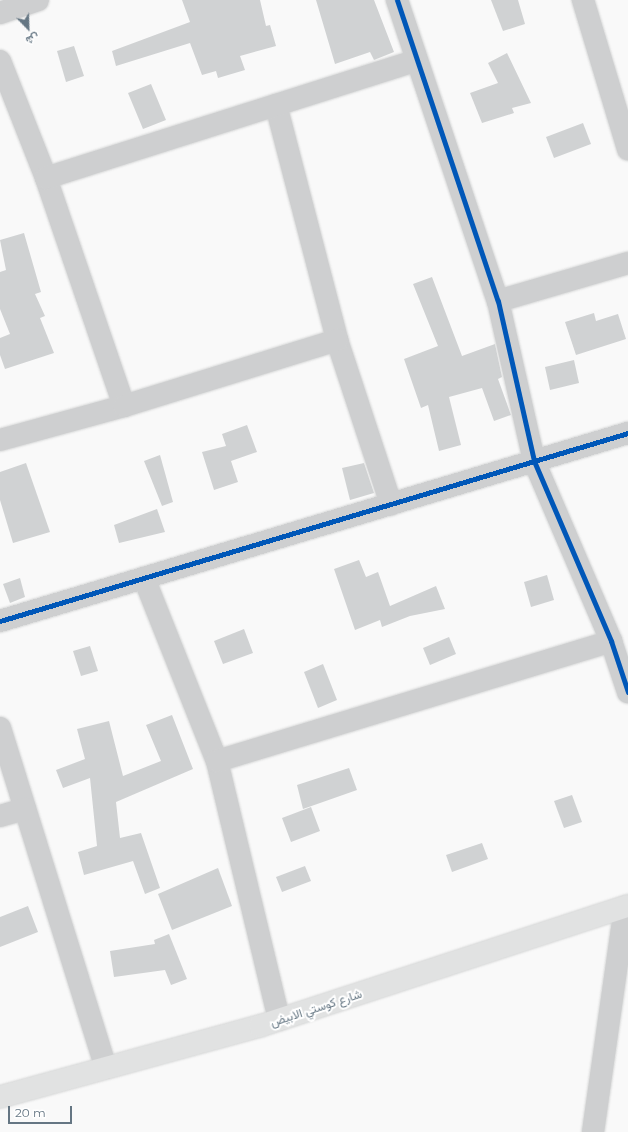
<!DOCTYPE html>
<meta charset="utf-8">
<style>
body{margin:0}
#map{position:relative;width:628px;height:1132px;overflow:hidden;background:#f9f9f9;font-family:Montserrat,Vazirmatn,sans-serif}
div>[style]{position:absolute}
[style*='--x']{left:calc(var(--x)*1px);top:calc(var(--y)*1px);width:calc(var(--w)*1px);rotate:calc(var(--a)*1deg)}
.building>*{inset:0;background:#d0d2d3}
.roads{filter:drop-shadow(0 0 1px #d5d6d6) drop-shadow(0 0 1px #d5d6d6)}
.minor>*{height:22px;margin:-11px;padding:0 11px;transform-origin:11px;border-radius:11px;background:#cecfd0}
.trunk>*{height:22px;margin:-11px;padding:0 11px;transform-origin:11px;border-radius:11px;background:#e1e2e2}
.cycleway>*{height:5px;margin:-2.5px;padding:0 2.5px;transform-origin:2.5px;border-radius:2.5px;background:#0057b8}
span{translate:-50% -50%;white-space:nowrap;text-align:center;line-height:1.15;-webkit-text-stroke:4px #fff;paint-order:stroke}
.street-label{font-size:12px;color:#657683}
.north{position:absolute;left:8px;top:8px;width:40px;height:40px;-webkit-text-stroke:3px #fff;paint-order:stroke;rotate:157deg;font-size:11px;font-weight:700;line-height:16px;text-align:center;color:#657683}
.north::after{content:'';display:block;margin:auto;width:14px;height:18px;background:#657683;clip-path:polygon(50% 0,100% 100%,50% 72%,0 100%)}
.scale{position:absolute;left:8px;top:1106px;width:64px;height:18px;box-sizing:border-box;border:2px solid #657683;border-top:0;padding-left:5px;font-size:12px;line-height:14px;white-space:nowrap;color:#657683;-webkit-text-stroke:3px #fff;paint-order:stroke}
</style>
<div id="map">
<div class="building">
<div style="clip-path:polygon(182px 0,260px 0,266px 26px,270px 25px,276px 46px,240px 56px,245px 70px,218px 78px,216px 71px,202px 75px,190px 43px,116px 66px,112px 51px,190px 22px)"></div>
<div style="clip-path:polygon(316px 0,374px 0,394px 52px,374px 60px,370px 52px,335px 64px)"></div>
<div style="clip-path:polygon(491px 0,518px 0,525px 24px,503px 31px)"></div>
<div style="clip-path:polygon(74px 46px,84px 76px,66px 82px,57px 51px)"></div>
<div style="clip-path:polygon(507px 53px,531px 103px,512px 108px,514px 113px,482px 123px,470px 93px,498px 83px,488px 63px)"></div>
<div style="clip-path:polygon(151px 84px,166px 120px,143px 129px,128px 93px)"></div>
<div style="clip-path:polygon(583px 123px,591px 144px,554px 158px,546px 137px)"></div>
<div style="clip-path:polygon(24px 233px,41px 292px,35px 294px,45px 316px,40px 318px,54px 353px,5px 369px,0 355px,0 338px,10px 334px,0 309px,0 272px,6px 270px,0 240px)"></div>
<div style="clip-path:polygon(432px 277px,462px 356px,495px 344px,502px 377px,498px 379px,511px 415px,494px 421px,482px 388px,449px 397px,461px 445px,439px 451px,428px 405px,421px 408px,404px 359px,438px 346px,413px 284px)"></div>
<div style="clip-path:polygon(594px 313px,596px 321px,618px 314px,626px 339px,576px 355px,565px 322px)"></div>
<div style="clip-path:polygon(574px 360px,579px 383px,550px 390px,545px 367px)"></div>
<div style="clip-path:polygon(247px 425px,257px 452px,231px 461px,238px 482px,214px 490px,202px 452px,226px 446px,222px 434px)"></div>
<div style="clip-path:polygon(160px 455px,173px 502px,162px 506px,144px 461px)"></div>
<div style="clip-path:polygon(26px 463px,50px 532px,13px 543px,0 500px,0 472px)"></div>
<div style="clip-path:polygon(364px 463px,374px 493px,350px 500px,342px 468px)"></div>
<div style="clip-path:polygon(157px 509px,165px 532px,119px 543px,114px 525px)"></div>
<div style="clip-path:polygon(359px 560px,366px 577px,378px 572px,390px 606px,436px 586px,445px 609px,410px 616px,382px 627px,380px 620px,355px 630px,334px 569px)"></div>
<div style="clip-path:polygon(547px 575px,554px 600px,531px 607px,524px 582px)"></div>
<div style="clip-path:polygon(20px 578px,25px 597px,10px 603px,3px 584px)"></div>
<div style="clip-path:polygon(244px 629px,253px 653px,223px 664px,214px 641px)"></div>
<div style="clip-path:polygon(449px 637px,456px 654px,430px 665px,423px 648px)"></div>
<div style="clip-path:polygon(90px 646px,98px 671px,81px 676px,73px 651px)"></div>
<div style="clip-path:polygon(323px 664px,337px 700px,318px 708px,304px 672px)"></div>
<div style="clip-path:polygon(172px 715px,193px 769px,116px 802px,120px 838px,141px 833px,160px 888px,145px 894px,133px 861px,84px 875px,78px 852px,97px 846px,90px 778px,63px 788px,56px 770px,85px 759px,77px 729px,109px 721px,123px 776px,161px 761px,146px 725px)"></div>
<div style="clip-path:polygon(349px 768px,357px 790px,303px 809px,297px 785px)"></div>
<div style="clip-path:polygon(572px 795px,582px 822px,564px 828px,554px 801px)"></div>
<div style="clip-path:polygon(311px 807px,320px 831px,291px 842px,282px 818px)"></div>
<div style="clip-path:polygon(482px 843px,488px 859px,452px 872px,446px 855px)"></div>
<div style="clip-path:polygon(305px 866px,311px 881px,282px 892px,276px 877px)"></div>
<div style="clip-path:polygon(218px 868px,232px 906px,172px 930px,158px 894px)"></div>
<div style="clip-path:polygon(28px 906px,38px 932px,0 947px,0 917px)"></div>
<div style="clip-path:polygon(169px 934px,187px 979px,171px 985px,165px 970px,114px 977px,110px 951px,155px 944px,154px 940px)"></div>
</div>
<div class="roads">
<div class="minor">
<div style="--x:397;--y:0;--w:317;--a:71.5"></div>
<div style="--x:498;--y:301;--w:164;--a:77.3"></div>
<div style="--x:534;--y:461;--w:196;--a:66.8"></div>
<div style="--x:611;--y:641;--w:54;--a:71.6"></div>
<div style="--x:583;--y:0;--w:156;--a:73.2"></div>
<div style="--x:0;--y:13;--w:40;--a:-18.9"></div>
<div style="--x:0;--y:61;--w:126;--a:68.5"></div>
<div style="--x:46;--y:178;--w:241;--a:71.1"></div>
<div style="--x:276;--y:105;--w:243;--a:75.4"></div>
<div style="--x:337;--y:340;--w:173;--a:71.8"></div>
<div style="--x:46;--y:178;--w:389;--a:-17.6"></div>
<div style="--x:498;--y:301;--w:135;--a:-16.3"></div>
<div style="--x:0;--y:440;--w:129;--a:-15.3"></div>
<div style="--x:124;--y:406;--w:223;--a:-17.2"></div>
<div style="--x:144;--y:578;--w:197;--a:68.3"></div>
<div style="--x:217;--y:761;--w:266;--a:76.5"></div>
<div style="--x:0;--y:621;--w:656;--a:-16.67"></div>
<div style="--x:0;--y:728;--w:356;--a:72.7"></div>
<div style="--x:217;--y:761;--w:412;--a:-16.9"></div>
<div style="--x:0;--y:816;--w:26;--a:-16"></div>
<div style="--x:593;--y:1132;--w:227;--a:-81.9"></div>
</div>
<div class="trunk">
<div style="--x:0;--y:1097;--w:270;--a:-15.3"></div>
<div style="--x:260;--y:1026;--w:387;--a:-18.1"></div>
</div>
</div>
<div class="cycleway">
<div style="--x:397;--y:0;--w:317;--a:71.5"></div>
<div style="--x:498;--y:301;--w:164;--a:77.3"></div>
<div style="--x:534;--y:461;--w:196;--a:66.8"></div>
<div style="--x:611;--y:641;--w:54;--a:71.6"></div>
<div style="--x:0;--y:621;--w:656;--a:-16.67"></div>
</div>
<div class="street-label">
<span style="left:316px;top:1008px;rotate:-18deg">شارع كوستي الابيض</span>
</div>
<div class="north">ش</div>
<div class="scale">20 m</div>
</div>
